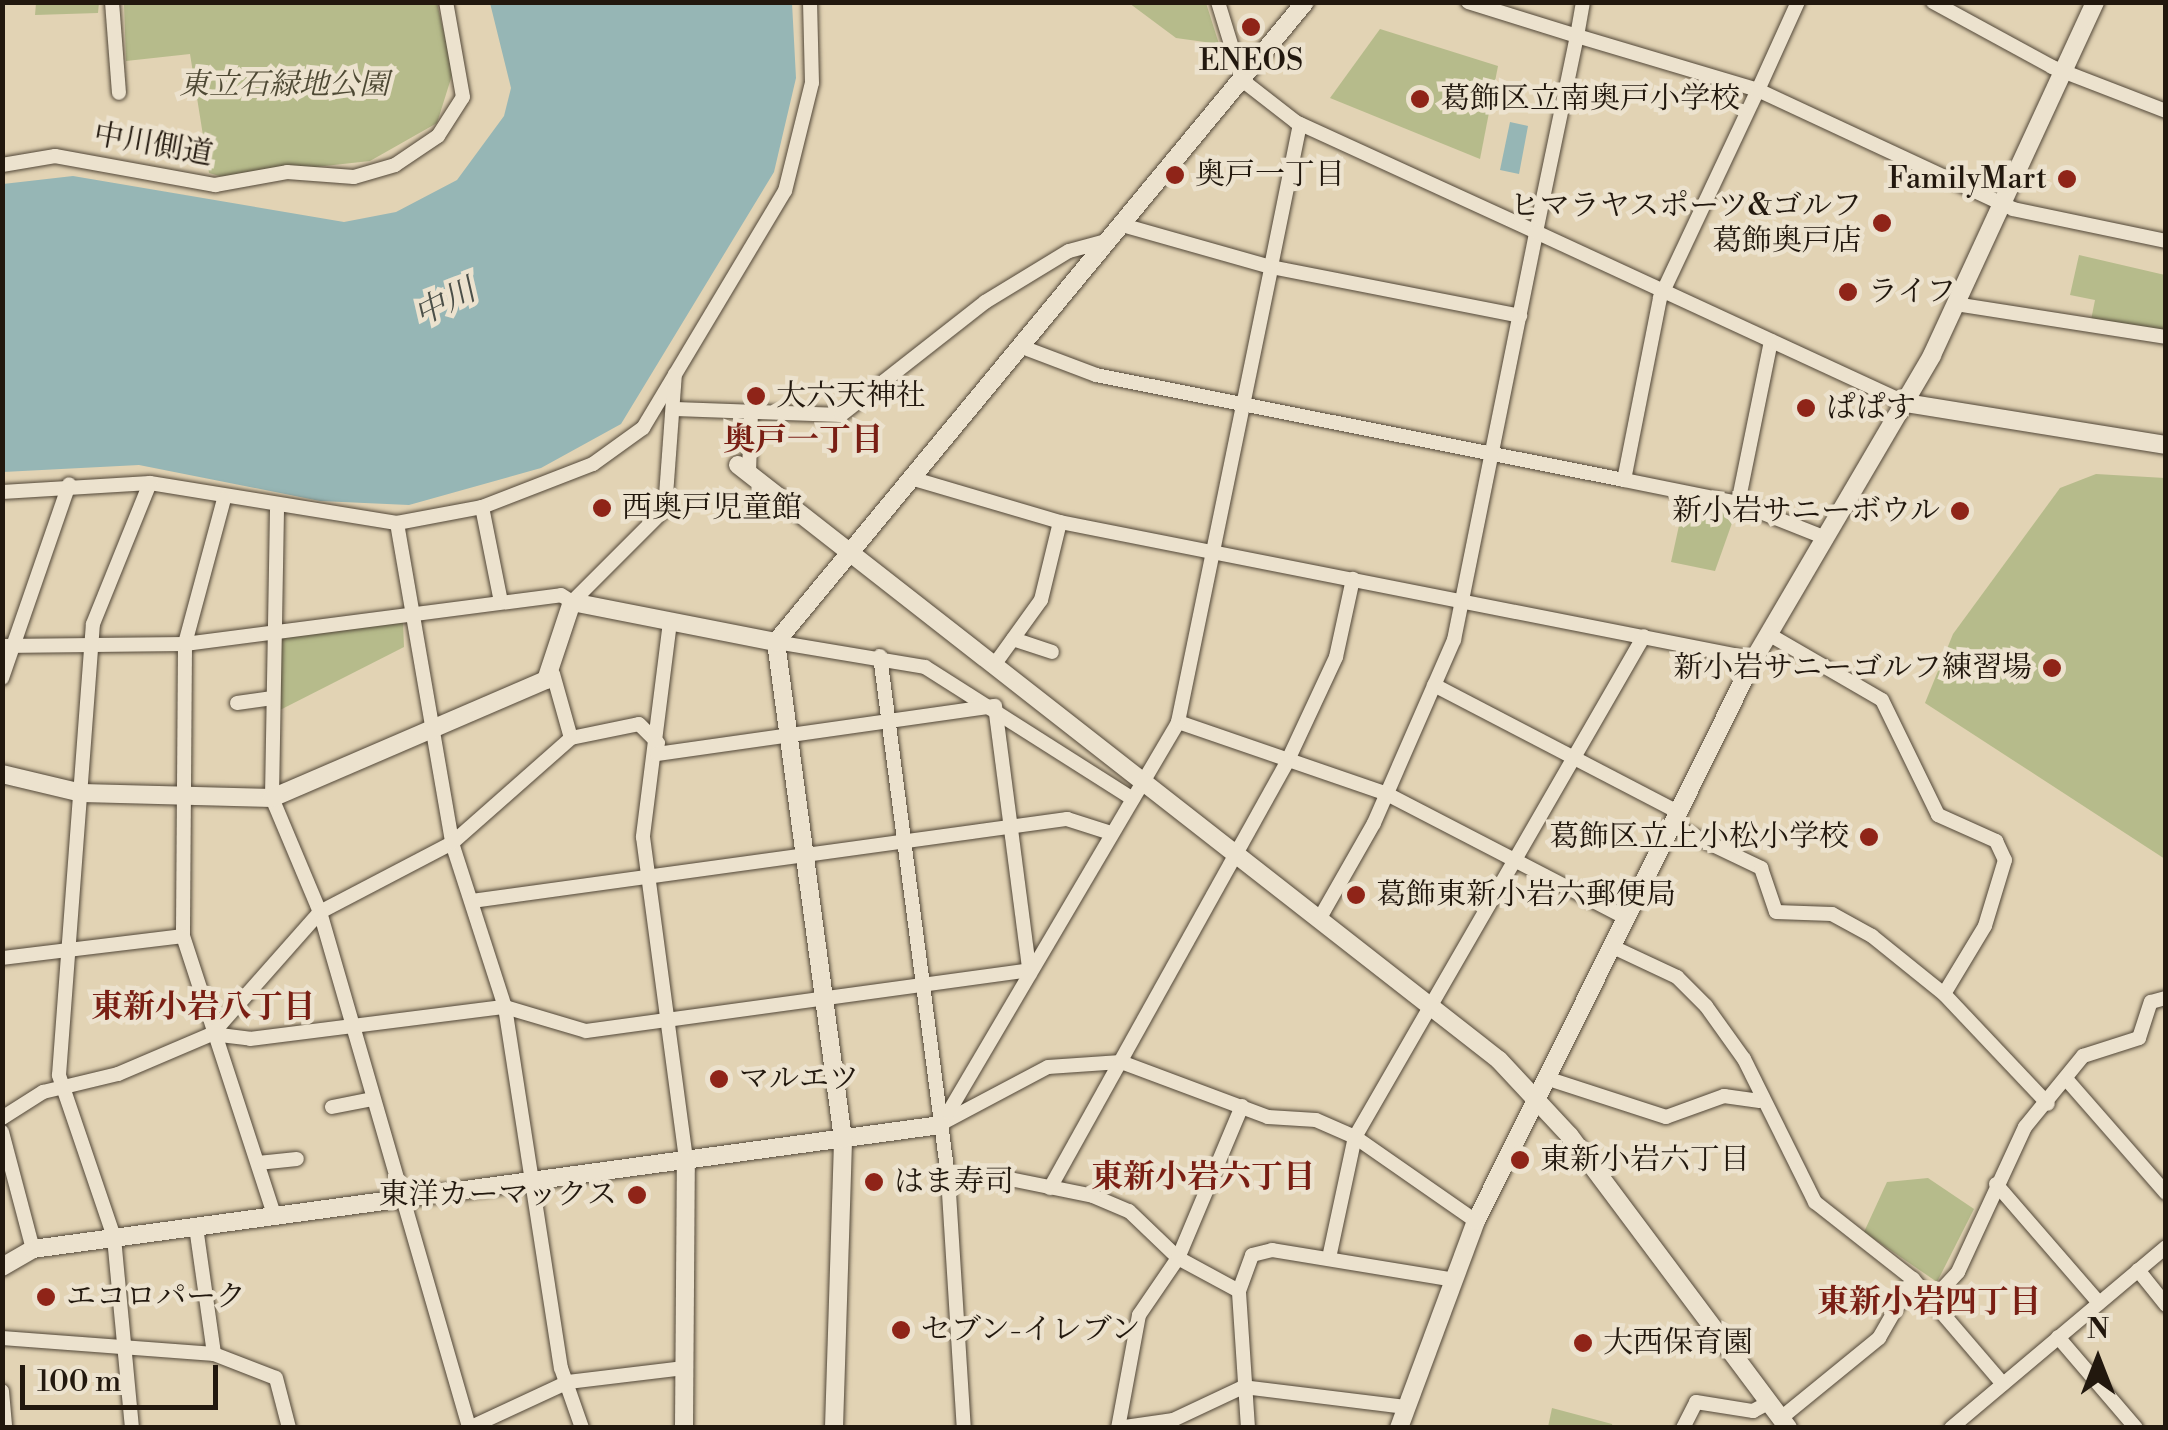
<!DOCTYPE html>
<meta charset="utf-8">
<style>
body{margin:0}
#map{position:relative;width:2168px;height:1430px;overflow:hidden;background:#e2d3b4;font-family:"Libre Bodoni","Noto Serif JP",serif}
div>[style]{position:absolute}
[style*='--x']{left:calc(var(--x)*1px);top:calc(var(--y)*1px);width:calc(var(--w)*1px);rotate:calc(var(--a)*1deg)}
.green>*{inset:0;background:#b6bb8b}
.water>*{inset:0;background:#96b6b5}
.roads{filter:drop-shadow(0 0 2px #524738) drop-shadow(0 0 2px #524738)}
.minor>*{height:14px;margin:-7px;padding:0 7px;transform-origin:7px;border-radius:7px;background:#ece2ce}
.tertiary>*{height:18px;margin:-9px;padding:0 9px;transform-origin:9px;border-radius:9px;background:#ece2ce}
.dots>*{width:28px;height:28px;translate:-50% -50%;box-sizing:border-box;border:5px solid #ece2ce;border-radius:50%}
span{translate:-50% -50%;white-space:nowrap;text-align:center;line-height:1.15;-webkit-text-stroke:9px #ece2ce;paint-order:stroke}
.poi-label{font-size:30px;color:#22180e}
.left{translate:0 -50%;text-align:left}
.right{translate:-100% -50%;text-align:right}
.park-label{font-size:30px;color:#4e4934;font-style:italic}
.street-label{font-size:30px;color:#22180e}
.water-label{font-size:32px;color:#4b4f48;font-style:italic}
.neighbourhood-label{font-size:32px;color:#7a1f14;font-weight:700}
.frame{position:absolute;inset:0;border:5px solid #22180e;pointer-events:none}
.north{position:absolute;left:2048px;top:1310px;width:100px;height:100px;-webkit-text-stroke:8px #ece2ce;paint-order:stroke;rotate:0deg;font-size:28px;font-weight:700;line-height:40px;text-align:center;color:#22180e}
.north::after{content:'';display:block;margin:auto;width:35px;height:45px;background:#22180e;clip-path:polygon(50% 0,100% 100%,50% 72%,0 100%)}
.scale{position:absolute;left:20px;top:1365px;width:198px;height:45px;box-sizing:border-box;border:5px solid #22180e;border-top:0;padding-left:12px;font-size:30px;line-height:35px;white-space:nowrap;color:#22180e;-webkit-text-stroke:8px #ece2ce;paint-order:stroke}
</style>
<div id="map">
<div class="green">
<div style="clip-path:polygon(36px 3px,36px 2px,99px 3px,98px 13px,35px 15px)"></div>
<div style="clip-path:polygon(124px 3px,437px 3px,453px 72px,437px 123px,370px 161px,223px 177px,209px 173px,190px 54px,126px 61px)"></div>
<div style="clip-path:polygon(1129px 3px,1206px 3px,1219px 44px,1176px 38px)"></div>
<div style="clip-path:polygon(1380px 29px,1498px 66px,1480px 159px,1330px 98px)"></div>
<div style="clip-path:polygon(2079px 255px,2165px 275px,2165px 332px,2091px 320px,2095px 300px,2070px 295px)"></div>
<div style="clip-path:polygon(2096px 474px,2165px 478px,2165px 859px,1925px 703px,1953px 634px,2060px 488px)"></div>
<div style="clip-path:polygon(1685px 498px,1737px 509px,1715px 571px,1671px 562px)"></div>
<div style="clip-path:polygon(403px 622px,404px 647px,278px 711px,278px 638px)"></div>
<div style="clip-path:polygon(1928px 1178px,1974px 1209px,1937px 1282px,1864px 1232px,1887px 1182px)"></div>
<div style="clip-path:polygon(1552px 1408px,1612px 1424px,1613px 1427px,1548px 1427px)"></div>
</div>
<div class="water">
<div style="clip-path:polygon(490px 3px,792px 3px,796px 78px,774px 172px,621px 424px,541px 468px,409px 505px,320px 501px,139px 465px,3px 472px,3px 184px,73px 176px,344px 222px,396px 212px,457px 180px,504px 116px,511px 88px)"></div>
<div style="clip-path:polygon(1510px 122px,1528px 126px,1519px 174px,1500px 170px)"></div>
</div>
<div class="roads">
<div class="minor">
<div style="--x:112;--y:2;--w:91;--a:85.6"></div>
<div style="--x:1218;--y:2;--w:82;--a:72.9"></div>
<div style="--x:1242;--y:80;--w:68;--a:37.9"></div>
<div style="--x:1296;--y:122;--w:264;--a:24.6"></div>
<div style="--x:1536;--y:232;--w:200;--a:-78.2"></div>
<div style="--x:1577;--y:36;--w:114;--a:-162.7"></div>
<div style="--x:1583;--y:2;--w:35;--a:100"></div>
<div style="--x:1577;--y:36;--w:189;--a:16.6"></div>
<div style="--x:1758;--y:90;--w:97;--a:-65.6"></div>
<div style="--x:1933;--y:2;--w:136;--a:28.6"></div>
<div style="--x:2052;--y:67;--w:122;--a:21.1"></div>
<div style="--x:1300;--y:124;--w:146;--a:101.5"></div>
<div style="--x:1271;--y:267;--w:254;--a:11.1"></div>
<div style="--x:2;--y:165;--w:54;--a:-9.6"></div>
<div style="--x:55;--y:156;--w:163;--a:10.3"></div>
<div style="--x:215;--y:185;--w:73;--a:-10.2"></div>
<div style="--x:287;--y:172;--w:67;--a:4.3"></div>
<div style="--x:354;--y:177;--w:43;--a:-16.3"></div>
<div style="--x:395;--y:165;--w:52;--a:-34"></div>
<div style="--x:438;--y:136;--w:46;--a:-57.3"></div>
<div style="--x:463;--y:97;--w:97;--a:-100.1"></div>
<div style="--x:1955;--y:304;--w:214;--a:8.9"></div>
<div style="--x:1771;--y:341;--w:165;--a:101.5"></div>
<div style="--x:1738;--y:503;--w:116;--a:-168.6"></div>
<div style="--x:1624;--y:480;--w:186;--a:-78.8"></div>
<div style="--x:1660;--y:298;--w:230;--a:-64.8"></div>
<div style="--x:1758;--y:90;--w:281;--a:25"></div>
<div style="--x:2013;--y:209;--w:156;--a:11.8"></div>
<div style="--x:1022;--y:347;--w:79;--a:20.7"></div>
<div style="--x:1096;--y:375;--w:538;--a:11.25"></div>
<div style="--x:675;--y:409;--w:166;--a:2.1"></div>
<div style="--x:841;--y:415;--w:183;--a:-38.1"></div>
<div style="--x:985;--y:302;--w:98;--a:-31.3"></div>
<div style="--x:1069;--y:251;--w:42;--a:-15"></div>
<div style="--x:749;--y:473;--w:61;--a:-88.1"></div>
<div style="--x:914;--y:479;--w:152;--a:16.4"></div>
<div style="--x:1060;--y:522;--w:707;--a:11.17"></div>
<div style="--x:2;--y:492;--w:148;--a:-3.5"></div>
<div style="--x:150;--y:483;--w:250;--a:9.2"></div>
<div style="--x:397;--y:523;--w:86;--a:-10.7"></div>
<div style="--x:482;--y:507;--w:119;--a:-21.2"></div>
<div style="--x:593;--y:464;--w:62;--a:-35.8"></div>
<div style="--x:643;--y:428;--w:276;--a:-59.1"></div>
<div style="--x:785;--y:191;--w:111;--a:-76"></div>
<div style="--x:812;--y:83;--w:81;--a:-91.4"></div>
<div style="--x:224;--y:499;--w:150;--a:105.1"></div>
<div style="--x:185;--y:644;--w:292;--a:90.4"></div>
<div style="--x:183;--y:936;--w:296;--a:71.9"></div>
<div style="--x:1738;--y:503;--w:95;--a:21.7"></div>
<div style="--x:482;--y:507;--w:97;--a:78.7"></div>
<div style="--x:277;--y:510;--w:288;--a:91"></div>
<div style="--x:272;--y:798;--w:124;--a:67.2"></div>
<div style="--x:320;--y:912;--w:536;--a:73.86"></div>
<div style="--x:397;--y:523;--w:325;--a:80.2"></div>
<div style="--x:452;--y:843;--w:172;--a:72.1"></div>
<div style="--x:505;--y:1007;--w:365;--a:81.2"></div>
<div style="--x:561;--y:1368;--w:64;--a:70.7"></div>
<div style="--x:670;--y:622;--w:217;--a:97.2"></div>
<div style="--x:643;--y:837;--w:327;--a:82.4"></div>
<div style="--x:1770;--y:635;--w:129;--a:30.1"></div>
<div style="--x:1882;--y:700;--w:128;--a:64"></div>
<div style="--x:1938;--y:815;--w:64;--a:24.1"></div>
<div style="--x:1996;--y:841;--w:21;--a:65"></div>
<div style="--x:2005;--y:860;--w:69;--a:106.9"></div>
<div style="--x:1985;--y:926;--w:79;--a:121.1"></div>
<div style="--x:1013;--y:639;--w:41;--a:18.4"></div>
<div style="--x:776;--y:642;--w:151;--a:9.5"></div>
<div style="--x:925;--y:667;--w:246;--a:32.4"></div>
<div style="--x:2;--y:646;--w:183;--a:-0.6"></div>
<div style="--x:185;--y:644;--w:379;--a:-7.4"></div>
<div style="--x:561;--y:595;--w:13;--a:32"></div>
<div style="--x:572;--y:602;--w:132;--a:-45"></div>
<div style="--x:665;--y:509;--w:135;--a:-85.8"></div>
<div style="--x:880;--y:656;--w:525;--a:82.56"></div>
<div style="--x:948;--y:1177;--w:252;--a:86.4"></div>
<div style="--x:997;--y:661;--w:75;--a:-54.2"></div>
<div style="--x:1041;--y:600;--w:80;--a:-76.3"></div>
<div style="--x:553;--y:674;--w:66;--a:74.3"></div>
<div style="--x:571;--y:738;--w:69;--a:-11.6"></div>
<div style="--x:639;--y:724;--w:27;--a:45"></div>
<div style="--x:2;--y:678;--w:205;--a:-70.9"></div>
<div style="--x:1434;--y:685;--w:277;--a:27.5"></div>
<div style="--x:237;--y:703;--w:36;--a:-8"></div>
<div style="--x:1178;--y:722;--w:221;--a:19"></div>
<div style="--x:1387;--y:794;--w:269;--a:27.4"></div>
<div style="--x:657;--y:754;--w:341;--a:-8.1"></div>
<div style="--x:995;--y:706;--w:270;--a:82.6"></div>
<div style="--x:1673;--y:826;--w:98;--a:25.5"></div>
<div style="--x:1761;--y:868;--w:46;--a:71.2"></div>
<div style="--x:1776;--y:912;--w:56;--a:2"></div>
<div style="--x:1832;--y:914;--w:46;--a:28.8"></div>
<div style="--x:1872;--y:936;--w:92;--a:38.9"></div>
<div style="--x:1944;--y:994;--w:151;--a:46.6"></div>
<div style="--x:472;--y:901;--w:601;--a:-7.85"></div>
<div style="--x:1067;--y:819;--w:46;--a:17.7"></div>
<div style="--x:1321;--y:916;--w:107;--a:-60.3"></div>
<div style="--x:1374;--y:823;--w:200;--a:-66.4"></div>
<div style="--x:1454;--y:640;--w:416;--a:-78.6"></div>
<div style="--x:1536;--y:232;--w:408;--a:24.8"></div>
<div style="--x:1613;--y:947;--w:71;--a:25.1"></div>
<div style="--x:1677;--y:977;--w:41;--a:45"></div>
<div style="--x:1706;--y:1006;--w:65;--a:54.4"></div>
<div style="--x:1744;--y:1059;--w:160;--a:63.6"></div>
<div style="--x:1815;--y:1202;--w:125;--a:38.2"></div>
<div style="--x:1913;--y:1279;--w:138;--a:49.4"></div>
<div style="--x:2;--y:958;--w:182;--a:-6.9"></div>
<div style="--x:212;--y:1034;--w:163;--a:-48.5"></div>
<div style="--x:320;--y:912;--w:149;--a:-27.6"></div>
<div style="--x:452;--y:843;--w:159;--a:-41.4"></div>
<div style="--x:1549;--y:1079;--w:123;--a:18"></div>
<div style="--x:1666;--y:1117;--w:62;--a:-19.9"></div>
<div style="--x:1724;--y:1096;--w:36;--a:8"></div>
<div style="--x:2067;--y:1080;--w:150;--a:48.8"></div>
<div style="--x:1242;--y:1106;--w:165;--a:112.8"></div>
<div style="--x:1178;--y:1258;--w:69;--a:124.4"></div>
<div style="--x:1139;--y:1315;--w:115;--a:100.5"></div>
<div style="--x:1118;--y:1428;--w:56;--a:-8.3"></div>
<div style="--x:1173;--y:1420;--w:77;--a:-25.2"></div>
<div style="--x:1243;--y:1387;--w:165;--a:7"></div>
<div style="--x:332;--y:1107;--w:42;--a:-11"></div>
<div style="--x:2;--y:1118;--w:49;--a:-32.4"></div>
<div style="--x:43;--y:1092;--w:77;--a:-13.5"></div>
<div style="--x:118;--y:1074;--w:102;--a:-23.1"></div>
<div style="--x:212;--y:1034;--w:38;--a:7"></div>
<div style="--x:250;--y:1039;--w:257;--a:-7.2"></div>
<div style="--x:505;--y:1007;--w:84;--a:16.5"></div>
<div style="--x:586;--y:1031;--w:443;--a:-7.8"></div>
<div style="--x:946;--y:1121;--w:115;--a:-27.9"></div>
<div style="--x:1048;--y:1067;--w:73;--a:-3.9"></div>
<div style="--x:1121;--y:1062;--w:157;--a:20.5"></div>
<div style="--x:1268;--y:1117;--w:48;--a:3.6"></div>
<div style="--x:1316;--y:1120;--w:43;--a:23.6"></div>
<div style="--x:1355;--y:1137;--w:147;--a:34.8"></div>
<div style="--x:941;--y:1125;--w:468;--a:-59.5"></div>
<div style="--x:1178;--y:722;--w:464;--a:-78.4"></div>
<div style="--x:1271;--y:267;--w:154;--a:-164.2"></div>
<div style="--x:2;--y:1132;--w:121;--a:75.2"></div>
<div style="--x:258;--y:1163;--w:39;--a:-6"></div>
<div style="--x:948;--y:1177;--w:52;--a:0"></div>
<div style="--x:1000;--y:1177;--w:95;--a:11.5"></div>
<div style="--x:1093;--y:1196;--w:39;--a:23"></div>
<div style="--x:1129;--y:1211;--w:68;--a:43.8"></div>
<div style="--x:1178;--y:1258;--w:69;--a:28.4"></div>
<div style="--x:1996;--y:1184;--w:157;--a:49.1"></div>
<div style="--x:1050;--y:1188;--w:490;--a:-60.9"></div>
<div style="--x:1288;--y:760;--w:114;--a:-65"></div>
<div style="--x:1336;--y:657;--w:80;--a:-77.7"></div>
<div style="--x:196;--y:1227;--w:128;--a:81.9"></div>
<div style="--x:1329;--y:1258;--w:124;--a:-77.9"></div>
<div style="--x:1355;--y:1137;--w:578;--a:-60.02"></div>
<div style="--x:2138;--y:1270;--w:45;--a:51.3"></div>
<div style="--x:1933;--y:1299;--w:37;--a:-47"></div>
<div style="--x:1958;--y:1272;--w:160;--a:-65.2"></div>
<div style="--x:2025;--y:1127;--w:92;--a:-50.8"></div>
<div style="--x:2083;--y:1056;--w:59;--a:-17.8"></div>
<div style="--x:2139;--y:1038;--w:38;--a:-72"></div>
<div style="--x:2151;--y:1002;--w:16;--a:-15"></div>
<div style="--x:2058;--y:1337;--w:120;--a:49.4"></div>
<div style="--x:2;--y:1338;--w:213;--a:4.3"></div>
<div style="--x:214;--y:1354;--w:66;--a:21.2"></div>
<div style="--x:276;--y:1378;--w:52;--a:75.4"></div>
<div style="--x:2;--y:1391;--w:37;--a:85"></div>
<div style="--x:1781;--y:1418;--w:127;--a:-39.2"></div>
<div style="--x:1879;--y:1338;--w:68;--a:-60"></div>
<div style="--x:132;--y:1428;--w:192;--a:-95.4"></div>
<div style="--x:114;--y:1237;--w:171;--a:-108.8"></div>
<div style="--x:59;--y:1075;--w:452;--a:-85.7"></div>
<div style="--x:93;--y:624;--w:152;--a:-68"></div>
<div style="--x:469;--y:1428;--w:109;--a:-24.9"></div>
<div style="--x:568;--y:1382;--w:117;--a:-6.9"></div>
<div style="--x:1248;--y:1428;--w:137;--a:-93.8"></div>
<div style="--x:1239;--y:1291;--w:38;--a:-70"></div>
<div style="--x:1252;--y:1255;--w:21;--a:-14"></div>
<div style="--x:1272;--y:1250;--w:180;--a:9.3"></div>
<div style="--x:1683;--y:1428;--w:29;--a:-63"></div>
<div style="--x:1696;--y:1402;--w:58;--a:9"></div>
<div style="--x:1753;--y:1411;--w:19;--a:-28"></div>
<div style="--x:1951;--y:1428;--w:281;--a:-40.1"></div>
</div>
<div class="tertiary">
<div style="--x:1906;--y:403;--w:263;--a:9.2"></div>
<div style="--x:738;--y:465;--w:966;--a:38.02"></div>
<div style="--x:1499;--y:1060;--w:103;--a:47"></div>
<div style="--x:1569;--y:1135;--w:366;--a:53.2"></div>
<div style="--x:2;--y:774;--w:82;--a:13.4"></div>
<div style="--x:82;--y:793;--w:190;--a:1.5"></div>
<div style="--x:272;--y:798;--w:298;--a:-23.3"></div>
<div style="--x:546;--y:680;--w:82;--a:-71.6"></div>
<div style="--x:572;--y:602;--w:208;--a:11.1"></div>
<div style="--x:2;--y:1267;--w:36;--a:-30"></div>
<div style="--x:33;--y:1249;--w:916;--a:-7.78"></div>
<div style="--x:684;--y:1428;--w:267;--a:-89.6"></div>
<div style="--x:834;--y:1428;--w:289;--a:-88.2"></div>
<div style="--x:843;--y:1139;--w:501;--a:-97.68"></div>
<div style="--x:776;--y:642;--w:830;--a:-50.42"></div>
<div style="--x:1399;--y:1428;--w:221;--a:-69.6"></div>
<div style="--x:1476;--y:1221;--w:627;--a:-63.68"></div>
<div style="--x:1754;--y:659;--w:352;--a:-59.6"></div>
<div style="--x:1932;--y:355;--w:389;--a:-65.2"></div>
</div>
</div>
<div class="dots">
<div style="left:1251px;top:27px;background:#8f2418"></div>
<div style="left:1420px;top:99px;background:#8f2418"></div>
<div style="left:1175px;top:175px;background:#8f2418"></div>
<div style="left:2067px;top:179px;background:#8f2418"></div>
<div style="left:1882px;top:223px;background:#8f2418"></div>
<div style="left:1848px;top:292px;background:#8f2418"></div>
<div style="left:756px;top:396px;background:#8f2418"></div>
<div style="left:1806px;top:408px;background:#8f2418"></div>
<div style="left:602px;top:508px;background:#8f2418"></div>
<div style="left:1960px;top:511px;background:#8f2418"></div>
<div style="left:2052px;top:668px;background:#8f2418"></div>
<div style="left:1869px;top:837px;background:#8f2418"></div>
<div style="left:1356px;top:895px;background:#8f2418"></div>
<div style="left:719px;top:1079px;background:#8f2418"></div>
<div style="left:1520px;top:1160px;background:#8f2418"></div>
<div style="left:874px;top:1182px;background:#8f2418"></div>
<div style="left:637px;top:1195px;background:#8f2418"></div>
<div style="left:46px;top:1297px;background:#8f2418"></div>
<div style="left:901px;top:1330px;background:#8f2418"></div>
<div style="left:1583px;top:1343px;background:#8f2418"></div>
</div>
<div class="poi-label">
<span style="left:1251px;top:61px">ENEOS</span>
<span class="left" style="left:1440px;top:99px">葛飾区立南奥戸小学校</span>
<span class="left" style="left:1195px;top:175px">奥戸一丁目</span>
<span class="right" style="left:2047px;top:179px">FamilyMart</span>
<span class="right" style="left:1862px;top:223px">ヒマラヤスポーツ&amp;ゴルフ<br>葛飾奥戸店</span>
<span class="left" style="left:1868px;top:292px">ライフ</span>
<span class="left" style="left:776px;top:396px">大六天神社</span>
<span class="left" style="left:1826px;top:408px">ぱぱす</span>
<span class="left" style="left:622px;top:508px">西奥戸児童館</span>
<span class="right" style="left:1940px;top:511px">新小岩サニーボウル</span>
<span class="right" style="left:2032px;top:668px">新小岩サニーゴルフ練習場</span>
<span class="right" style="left:1849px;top:837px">葛飾区立上小松小学校</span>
<span class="left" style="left:1376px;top:895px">葛飾東新小岩六郵便局</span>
<span class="left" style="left:739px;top:1079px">マルエツ</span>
<span class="left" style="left:1540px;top:1160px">東新小岩六丁目</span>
<span class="left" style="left:894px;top:1182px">はま寿司</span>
<span class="right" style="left:617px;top:1195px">東洋カーマックス</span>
<span class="left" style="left:66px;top:1297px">エコロパーク</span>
<span class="left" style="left:921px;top:1330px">セブン-イレブン</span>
<span class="left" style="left:1603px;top:1343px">大西保育園</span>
</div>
<div class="park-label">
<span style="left:284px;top:85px">東立石緑地公園</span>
</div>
<div class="street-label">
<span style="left:153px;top:145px;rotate:10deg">中川側道</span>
</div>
<div class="water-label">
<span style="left:445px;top:303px;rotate:-27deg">中川</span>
</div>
<div class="neighbourhood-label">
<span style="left:803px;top:440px">奥戸一丁目</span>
<span style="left:203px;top:1007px">東新小岩八丁目</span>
<span style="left:1203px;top:1177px">東新小岩六丁目</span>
<span style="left:1929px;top:1302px">東新小岩四丁目</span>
</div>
<div class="frame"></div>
<div class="north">N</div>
<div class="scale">100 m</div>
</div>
